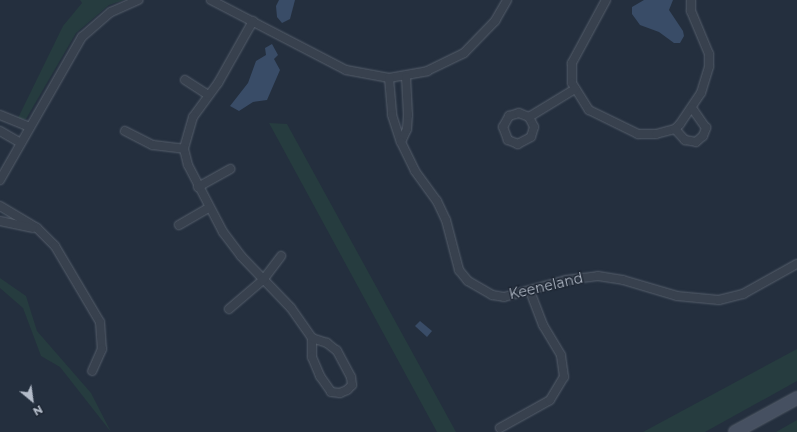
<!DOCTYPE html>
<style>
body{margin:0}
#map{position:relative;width:797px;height:432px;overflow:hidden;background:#242f3e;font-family:Montserrat,sans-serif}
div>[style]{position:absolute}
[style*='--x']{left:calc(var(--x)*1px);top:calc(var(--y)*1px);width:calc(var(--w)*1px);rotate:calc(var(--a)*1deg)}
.green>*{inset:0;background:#263c3f}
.water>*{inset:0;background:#394c67}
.roads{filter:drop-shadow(0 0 1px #565f6c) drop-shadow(0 0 1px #565f6c)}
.street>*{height:8px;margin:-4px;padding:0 4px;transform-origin:4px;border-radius:4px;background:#38414e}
.secondary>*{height:12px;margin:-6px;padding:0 6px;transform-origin:6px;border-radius:6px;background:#465061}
span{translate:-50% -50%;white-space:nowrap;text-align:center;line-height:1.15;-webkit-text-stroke:3px #1d2633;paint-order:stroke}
.street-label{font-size:14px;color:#b4bcc9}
.north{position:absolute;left:12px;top:380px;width:40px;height:40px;-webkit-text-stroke:3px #1d2633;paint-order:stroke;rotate:151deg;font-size:11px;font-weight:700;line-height:16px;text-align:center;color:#b4bcc9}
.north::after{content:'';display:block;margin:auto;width:14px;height:18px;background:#b4bcc9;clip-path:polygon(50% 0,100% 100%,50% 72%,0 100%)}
</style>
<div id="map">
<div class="green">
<div style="clip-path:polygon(80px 0,124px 0,109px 5px,76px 33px,26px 119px,17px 120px,63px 26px,82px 3px)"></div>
<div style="clip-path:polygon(269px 123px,287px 124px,456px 432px,437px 432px)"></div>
<div style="clip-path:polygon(0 278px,26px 296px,37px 331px,91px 393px,111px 432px,60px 367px,41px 356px,23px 308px,0 288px)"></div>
<div style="clip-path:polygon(797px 349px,797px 381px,705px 432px,643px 432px)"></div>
<div style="clip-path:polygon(797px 420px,797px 432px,776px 432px)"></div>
</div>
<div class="water">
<div style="clip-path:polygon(279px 0,295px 0,290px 19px,282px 23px,277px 17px,276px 6px)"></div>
<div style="clip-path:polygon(644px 0,673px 0,669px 10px,683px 31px,684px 36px,680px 43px,674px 43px,659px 32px,640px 25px,632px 14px,632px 7px)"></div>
<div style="clip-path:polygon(272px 44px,278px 55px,274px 59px,280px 70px,267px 100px,253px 102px,239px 111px,230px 106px,248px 83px,256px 61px,266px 55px,265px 48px)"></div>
<div style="clip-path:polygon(420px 321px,432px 331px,427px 337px,415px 326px)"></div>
</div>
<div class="roads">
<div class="street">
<div style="--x:211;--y:0;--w:152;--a:27.4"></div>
<div style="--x:346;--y:70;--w:44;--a:10.5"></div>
<div style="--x:389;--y:78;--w:39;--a:-10"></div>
<div style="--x:427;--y:71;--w:41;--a:-25.9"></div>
<div style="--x:464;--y:53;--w:45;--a:-45.9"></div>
<div style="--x:495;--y:21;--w:24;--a:-60"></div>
<div style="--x:606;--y:0;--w:72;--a:118.4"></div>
<div style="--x:572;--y:63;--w:20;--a:90"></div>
<div style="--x:572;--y:83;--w:32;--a:58"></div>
<div style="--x:589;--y:110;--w:55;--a:26.1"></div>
<div style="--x:638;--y:134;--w:18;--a:0"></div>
<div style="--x:656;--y:134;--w:20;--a:-15"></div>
<div style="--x:675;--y:129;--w:7;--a:-45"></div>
<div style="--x:680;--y:124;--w:37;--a:-56"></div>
<div style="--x:701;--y:93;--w:28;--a:-73"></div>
<div style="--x:709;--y:66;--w:12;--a:-90"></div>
<div style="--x:709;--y:54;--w:47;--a:-112.7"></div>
<div style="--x:691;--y:11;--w:11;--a:-90"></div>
<div style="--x:253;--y:21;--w:71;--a:119.4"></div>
<div style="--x:218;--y:83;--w:42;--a:126.3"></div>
<div style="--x:193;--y:117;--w:33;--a:106"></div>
<div style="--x:184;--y:149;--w:16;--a:76"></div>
<div style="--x:188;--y:165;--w:76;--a:62.4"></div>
<div style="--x:223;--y:232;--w:30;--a:53"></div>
<div style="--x:241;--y:256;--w:72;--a:46.1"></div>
<div style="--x:291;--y:308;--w:37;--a:55"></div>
<div style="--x:312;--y:338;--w:19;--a:90"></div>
<div style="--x:312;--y:357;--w:21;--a:67"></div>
<div style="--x:320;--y:376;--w:19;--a:55"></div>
<div style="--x:331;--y:392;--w:9;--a:6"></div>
<div style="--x:340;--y:393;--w:8;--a:-23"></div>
<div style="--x:347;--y:390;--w:7;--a:-45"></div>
<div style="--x:352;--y:385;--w:8;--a:-97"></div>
<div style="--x:351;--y:377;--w:30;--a:-118"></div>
<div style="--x:337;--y:351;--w:13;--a:-141"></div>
<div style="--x:327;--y:343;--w:16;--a:-162"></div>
<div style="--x:389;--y:78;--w:37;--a:85"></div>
<div style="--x:392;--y:115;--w:28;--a:72"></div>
<div style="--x:401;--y:142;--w:14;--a:-65"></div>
<div style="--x:407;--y:129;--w:14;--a:-86"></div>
<div style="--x:408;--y:115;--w:38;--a:-93"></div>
<div style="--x:185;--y:80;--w:27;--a:33"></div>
<div style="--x:0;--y:115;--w:32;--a:22"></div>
<div style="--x:529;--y:117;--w:11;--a:63"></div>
<div style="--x:534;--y:127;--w:10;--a:107"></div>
<div style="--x:531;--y:137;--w:15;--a:152"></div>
<div style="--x:518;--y:144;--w:11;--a:-158"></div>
<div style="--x:508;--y:140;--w:14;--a:-111"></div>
<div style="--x:503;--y:127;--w:13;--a:-61"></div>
<div style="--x:509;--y:116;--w:10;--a:-17"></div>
<div style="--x:519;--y:113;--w:11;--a:22"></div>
<div style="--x:529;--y:117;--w:54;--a:-31.3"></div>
<div style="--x:675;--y:129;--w:15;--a:48"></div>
<div style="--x:685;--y:140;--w:11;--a:10"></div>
<div style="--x:696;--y:142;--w:9;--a:-41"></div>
<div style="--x:703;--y:136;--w:9;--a:-69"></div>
<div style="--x:706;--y:128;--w:24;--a:-125"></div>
<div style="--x:0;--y:131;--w:24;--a:30"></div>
<div style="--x:125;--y:131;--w:31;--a:27"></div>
<div style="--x:153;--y:145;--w:31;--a:7"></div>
<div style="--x:401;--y:142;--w:32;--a:64"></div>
<div style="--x:415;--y:171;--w:37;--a:54"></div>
<div style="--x:437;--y:201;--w:21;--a:65"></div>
<div style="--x:446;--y:220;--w:52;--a:75.4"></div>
<div style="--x:459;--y:270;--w:14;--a:51"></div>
<div style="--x:468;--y:281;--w:28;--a:30"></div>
<div style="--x:492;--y:295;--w:12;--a:9"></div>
<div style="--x:504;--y:297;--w:64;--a:-15.3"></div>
<div style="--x:566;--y:280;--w:32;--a:-7"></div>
<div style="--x:598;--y:276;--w:25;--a:9"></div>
<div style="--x:623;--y:280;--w:56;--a:16.5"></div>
<div style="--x:677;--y:296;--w:42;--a:5.4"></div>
<div style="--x:719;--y:300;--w:25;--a:-14"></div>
<div style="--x:743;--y:294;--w:62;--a:-29.1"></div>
<div style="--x:0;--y:180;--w:165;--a:-60.2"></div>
<div style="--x:82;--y:37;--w:38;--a:-41"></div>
<div style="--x:111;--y:12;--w:30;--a:-24"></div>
<div style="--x:198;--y:187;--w:37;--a:-29"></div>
<div style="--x:0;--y:206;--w:43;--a:30.7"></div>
<div style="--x:37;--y:228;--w:25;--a:45"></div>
<div style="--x:55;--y:246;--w:88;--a:59.4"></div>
<div style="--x:100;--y:322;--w:27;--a:86"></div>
<div style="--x:102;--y:349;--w:24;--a:114"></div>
<div style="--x:0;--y:221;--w:33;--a:12"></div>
<div style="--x:179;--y:225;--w:34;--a:-30"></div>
<div style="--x:229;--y:309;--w:45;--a:-40.5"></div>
<div style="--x:263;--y:280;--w:30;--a:-53"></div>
<div style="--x:500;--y:428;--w:57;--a:-29.2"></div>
<div style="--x:550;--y:400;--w:27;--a:-59"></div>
<div style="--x:564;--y:377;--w:22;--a:-98"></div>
<div style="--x:561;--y:355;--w:35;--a:-121"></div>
<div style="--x:543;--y:325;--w:36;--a:-111"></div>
</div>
<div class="secondary">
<div style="--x:735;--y:432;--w:71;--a:-28.7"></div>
</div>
</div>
<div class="street-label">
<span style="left:546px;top:286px;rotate:-13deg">Keeneland</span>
</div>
<div class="north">N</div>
</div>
